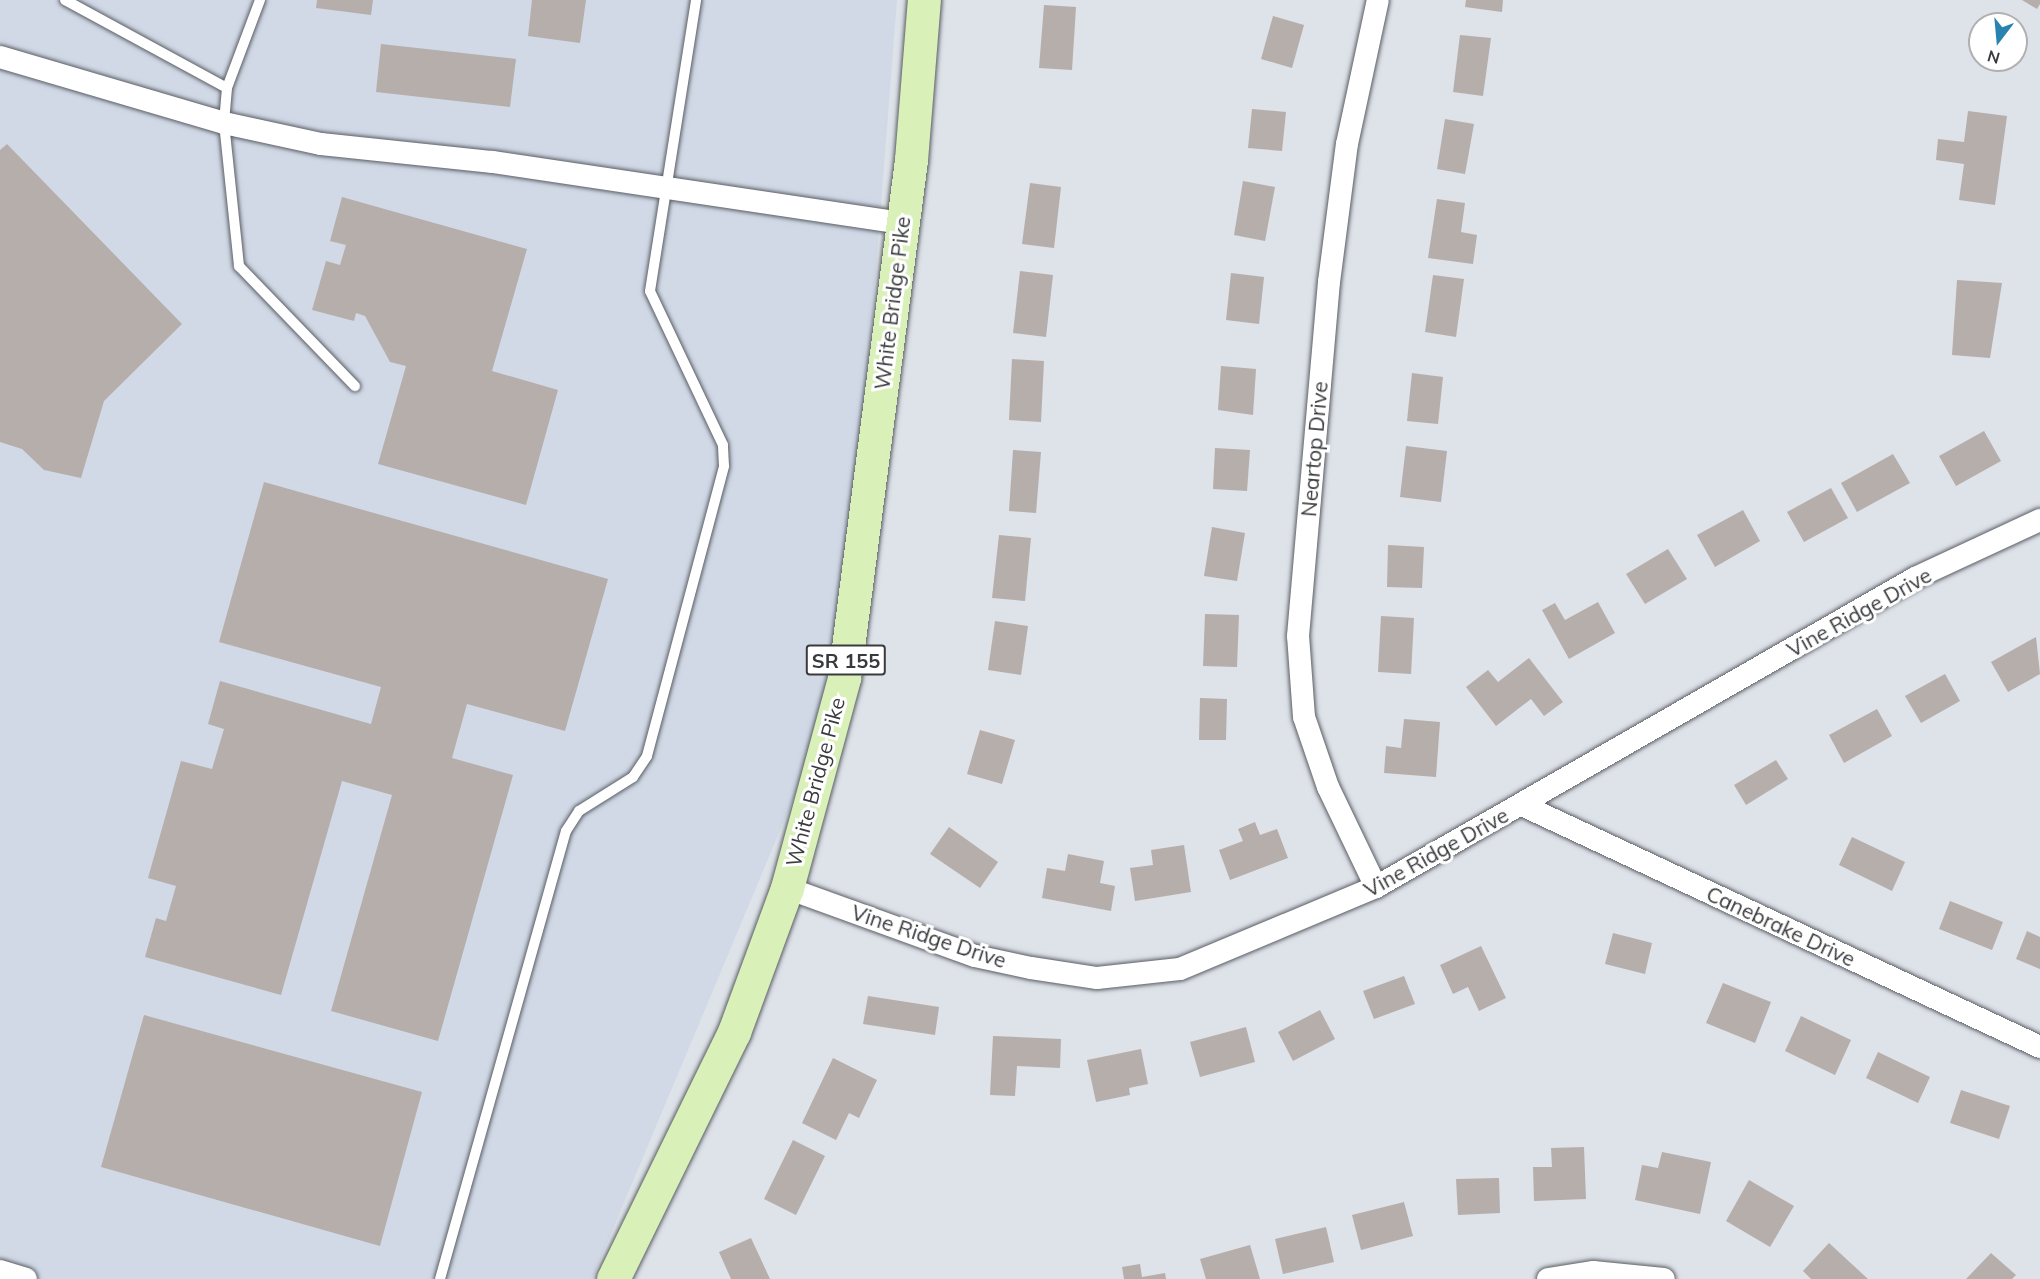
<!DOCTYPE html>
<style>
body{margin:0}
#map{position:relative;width:2040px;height:1279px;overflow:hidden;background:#dee2e9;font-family:Mulish,sans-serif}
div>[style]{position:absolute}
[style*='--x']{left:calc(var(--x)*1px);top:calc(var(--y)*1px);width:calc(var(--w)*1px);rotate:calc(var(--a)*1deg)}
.built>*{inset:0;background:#d1d9e7}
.building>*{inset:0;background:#b6aeaa}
.roads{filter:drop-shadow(0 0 2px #5a5e64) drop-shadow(0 0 2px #5a5e64)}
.service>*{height:10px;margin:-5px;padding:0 5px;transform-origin:5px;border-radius:5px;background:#fff}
.minor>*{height:22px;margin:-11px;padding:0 11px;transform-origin:11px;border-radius:11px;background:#fff}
.primary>*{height:33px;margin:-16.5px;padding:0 16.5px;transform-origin:16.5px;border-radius:16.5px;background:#daf0b9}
span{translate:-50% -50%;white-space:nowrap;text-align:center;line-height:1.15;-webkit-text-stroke:6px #fff;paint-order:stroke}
.shield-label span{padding:2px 4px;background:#fff;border:2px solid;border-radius:4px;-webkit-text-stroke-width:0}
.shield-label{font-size:20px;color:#393a3d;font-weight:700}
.street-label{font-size:21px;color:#393a3d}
.north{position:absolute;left:1968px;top:12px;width:60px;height:60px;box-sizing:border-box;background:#fff;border:2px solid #b0b0b1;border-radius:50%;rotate:196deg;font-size:16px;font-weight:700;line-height:24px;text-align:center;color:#393a3d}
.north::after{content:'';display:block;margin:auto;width:21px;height:27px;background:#2a82b1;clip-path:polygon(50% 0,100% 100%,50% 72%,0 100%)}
</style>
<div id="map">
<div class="built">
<div style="clip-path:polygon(0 0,897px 0,844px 678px,592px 1279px,26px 1279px,0 1271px)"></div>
</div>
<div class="building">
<div style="clip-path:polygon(317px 0,373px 0,371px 15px,316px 8px)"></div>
<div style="clip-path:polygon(532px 0,586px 0,580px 43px,528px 36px)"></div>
<div style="clip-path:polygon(1466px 0,1503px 0,1502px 12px,1465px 7px)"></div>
<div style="clip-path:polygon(2022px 0,2040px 0,2040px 4px,2037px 9px)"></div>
<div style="clip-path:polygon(1044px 5px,1076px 7px,1072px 70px,1039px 68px)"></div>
<div style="clip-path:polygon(1273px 16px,1304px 25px,1292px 68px,1261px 59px)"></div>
<div style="clip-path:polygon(1460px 35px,1491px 38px,1483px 96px,1453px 92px)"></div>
<div style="clip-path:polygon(381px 44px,516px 59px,510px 107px,376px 92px)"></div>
<div style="clip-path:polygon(1252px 109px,1286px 112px,1282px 151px,1248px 148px)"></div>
<div style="clip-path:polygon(1968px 111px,2007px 116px,1995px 205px,1959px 200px,1964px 164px,1936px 160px,1938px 139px,1964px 142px)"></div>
<div style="clip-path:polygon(1445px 119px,1474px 124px,1465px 174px,1437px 169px)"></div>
<div style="clip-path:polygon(7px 144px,182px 324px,104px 401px,81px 478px,44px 470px,22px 449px,0 442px,0 150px)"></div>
<div style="clip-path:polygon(1243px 181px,1275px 187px,1265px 241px,1234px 235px)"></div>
<div style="clip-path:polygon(1030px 183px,1061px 187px,1054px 248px,1022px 244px)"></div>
<div style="clip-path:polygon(342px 197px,527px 249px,492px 371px,558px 390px,526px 505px,378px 464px,406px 366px,390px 362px,365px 316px,356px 313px,354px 321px,312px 310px,326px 261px,340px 265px,346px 245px,330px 241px)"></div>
<div style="clip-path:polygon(1437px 199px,1465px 203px,1461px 232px,1477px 235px,1473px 264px,1428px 258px)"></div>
<div style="clip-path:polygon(1020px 271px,1053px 275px,1046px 337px,1013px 333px)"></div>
<div style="clip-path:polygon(1231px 273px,1264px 277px,1259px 324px,1226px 320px)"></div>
<div style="clip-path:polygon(1433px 275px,1464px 279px,1456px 337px,1425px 332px)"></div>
<div style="clip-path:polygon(1957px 280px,2002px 283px,1990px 358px,1952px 355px)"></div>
<div style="clip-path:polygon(1012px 359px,1044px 361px,1041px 422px,1009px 420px)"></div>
<div style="clip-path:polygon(1221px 366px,1256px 369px,1253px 415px,1218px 410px)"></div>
<div style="clip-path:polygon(1412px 373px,1443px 377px,1438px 424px,1407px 421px)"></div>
<div style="clip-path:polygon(1984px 431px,2001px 461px,1956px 486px,1939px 456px)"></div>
<div style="clip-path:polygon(1406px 446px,1447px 451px,1441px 502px,1400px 497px)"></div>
<div style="clip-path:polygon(1215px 448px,1250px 450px,1247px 491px,1213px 489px)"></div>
<div style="clip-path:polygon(1013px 450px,1041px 452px,1036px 513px,1009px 511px)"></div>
<div style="clip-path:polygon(1893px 454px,1910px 483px,1857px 512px,1841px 483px)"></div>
<div style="clip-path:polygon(264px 482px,608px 579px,565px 731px,467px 704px,452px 758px,513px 775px,438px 1041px,331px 1011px,392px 795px,342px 781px,281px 995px,145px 957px,156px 918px,166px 921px,176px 886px,148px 878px,181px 761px,212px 769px,224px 729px,208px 724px,220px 681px,371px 724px,381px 687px,219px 642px)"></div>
<div style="clip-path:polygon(1831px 488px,1848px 518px,1804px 542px,1787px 512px)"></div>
<div style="clip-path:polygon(1743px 510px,1760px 541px,1715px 567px,1697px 535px)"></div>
<div style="clip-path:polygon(1212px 527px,1245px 533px,1237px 581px,1204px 576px)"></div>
<div style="clip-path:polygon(999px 535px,1031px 538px,1025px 601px,992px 598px)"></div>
<div style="clip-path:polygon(1388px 545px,1424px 547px,1422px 588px,1387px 587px)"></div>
<div style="clip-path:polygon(1668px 549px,1687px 579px,1645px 604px,1626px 574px)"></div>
<div style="clip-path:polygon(1598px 602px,1615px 633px,1569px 659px,1542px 610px,1555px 603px,1565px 620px)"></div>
<div style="clip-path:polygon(1205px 614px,1239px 615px,1237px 667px,1203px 666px)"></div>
<div style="clip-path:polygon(1381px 616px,1414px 618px,1411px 674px,1378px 672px)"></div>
<div style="clip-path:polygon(995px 621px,1028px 626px,1021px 675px,988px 670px)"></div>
<div style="clip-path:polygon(2036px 637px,2040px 674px,2008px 692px,1991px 662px)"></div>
<div style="clip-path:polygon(1529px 658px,1563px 702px,1544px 716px,1531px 699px,1496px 726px,1466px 687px,1488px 670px,1498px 682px)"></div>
<div style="clip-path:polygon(1945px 674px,1960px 701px,1921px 723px,1905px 696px)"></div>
<div style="clip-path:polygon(1200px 698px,1227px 699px,1226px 740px,1199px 740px)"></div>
<div style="clip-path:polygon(1877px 709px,1892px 736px,1844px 763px,1829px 735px)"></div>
<div style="clip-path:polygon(1404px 719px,1440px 722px,1436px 777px,1384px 773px,1386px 746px,1401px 748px)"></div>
<div style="clip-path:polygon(980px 730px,1015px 740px,1002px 784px,967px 774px)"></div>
<div style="clip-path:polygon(1776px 760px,1788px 779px,1746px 805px,1734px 785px)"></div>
<div style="clip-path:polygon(1255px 822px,1260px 835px,1277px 829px,1288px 858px,1230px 880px,1219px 850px,1243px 841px,1238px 829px)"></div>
<div style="clip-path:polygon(949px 827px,998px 862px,980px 888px,930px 854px)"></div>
<div style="clip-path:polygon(1852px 837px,1905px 862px,1892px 891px,1839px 865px)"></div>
<div style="clip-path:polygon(1184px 845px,1191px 892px,1135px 901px,1130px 868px,1153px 865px,1151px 850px)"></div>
<div style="clip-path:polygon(1068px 854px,1104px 861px,1100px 883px,1115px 886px,1111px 911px,1042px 898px,1047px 868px,1065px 871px)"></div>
<div style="clip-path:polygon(1950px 901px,2003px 922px,1992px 950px,1939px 929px)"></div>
<div style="clip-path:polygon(2027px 931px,2040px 937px,2040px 969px,2016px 959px)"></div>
<div style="clip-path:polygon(1613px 933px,1652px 943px,1645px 974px,1605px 964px)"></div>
<div style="clip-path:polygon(1481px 946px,1506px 998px,1479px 1011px,1468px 987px,1453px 994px,1440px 965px)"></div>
<div style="clip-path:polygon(1404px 976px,1415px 1004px,1374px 1019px,1363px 991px)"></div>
<div style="clip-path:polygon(1723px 983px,1771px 1002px,1755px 1043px,1706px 1023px)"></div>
<div style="clip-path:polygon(868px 996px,939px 1007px,935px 1035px,863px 1024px)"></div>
<div style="clip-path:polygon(1320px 1010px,1335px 1039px,1293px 1061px,1278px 1032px)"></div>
<div style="clip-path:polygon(144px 1015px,422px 1092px,380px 1246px,101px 1167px)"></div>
<div style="clip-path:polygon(1801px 1016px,1851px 1040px,1835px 1075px,1785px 1051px)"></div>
<div style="clip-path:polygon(1246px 1027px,1255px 1062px,1200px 1077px,1190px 1042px)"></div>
<div style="clip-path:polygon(993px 1036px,1061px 1039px,1060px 1068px,1017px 1066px,1015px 1096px,990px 1095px)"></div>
<div style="clip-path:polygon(1141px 1049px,1148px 1084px,1129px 1088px,1130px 1095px,1096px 1102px,1087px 1060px)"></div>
<div style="clip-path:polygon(1878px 1052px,1930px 1077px,1918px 1103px,1866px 1078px)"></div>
<div style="clip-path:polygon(833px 1058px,877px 1080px,859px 1118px,849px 1113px,836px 1140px,802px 1123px)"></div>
<div style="clip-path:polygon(1961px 1090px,2010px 1106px,1999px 1139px,1950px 1123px)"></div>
<div style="clip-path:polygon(793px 1140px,825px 1156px,796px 1215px,764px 1199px)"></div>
<div style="clip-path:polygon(1584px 1147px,1586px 1199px,1534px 1201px,1533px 1167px,1552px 1167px,1551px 1148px)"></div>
<div style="clip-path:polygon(1662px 1152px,1711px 1162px,1700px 1214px,1635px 1200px,1642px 1165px,1658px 1168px)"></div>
<div style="clip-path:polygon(1499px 1178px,1500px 1213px,1458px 1215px,1456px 1179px)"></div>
<div style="clip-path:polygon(1749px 1180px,1794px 1206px,1770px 1247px,1726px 1221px)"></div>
<div style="clip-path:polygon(1404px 1202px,1413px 1236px,1361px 1250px,1352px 1215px)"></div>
<div style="clip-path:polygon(1326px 1227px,1334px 1262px,1283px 1274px,1275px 1239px)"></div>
<div style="clip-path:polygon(751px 1238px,770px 1279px,731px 1279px,719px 1252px)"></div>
<div style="clip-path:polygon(1829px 1243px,1868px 1279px,1811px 1279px,1803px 1271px)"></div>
<div style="clip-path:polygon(1250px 1245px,1260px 1279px,1206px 1279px,1200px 1259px)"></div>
<div style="clip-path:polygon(1991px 1253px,2016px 1275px,2012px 1279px,1966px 1279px)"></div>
<div style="clip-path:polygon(1140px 1264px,1142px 1277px,1165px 1273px,1166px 1279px,1124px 1279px,1122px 1267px)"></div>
</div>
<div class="roads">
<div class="service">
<div style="--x:65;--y:0;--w:184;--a:28.5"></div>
<div style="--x:260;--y:0;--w:94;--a:110.6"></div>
<div style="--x:227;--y:88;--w:35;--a:95"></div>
<div style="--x:224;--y:123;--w:144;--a:84"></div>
<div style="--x:239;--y:266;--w:167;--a:46"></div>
<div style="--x:440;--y:1279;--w:465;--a:-74.3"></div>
<div style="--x:566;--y:831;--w:24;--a:-57"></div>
<div style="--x:579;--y:811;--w:64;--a:-32.2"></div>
<div style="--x:633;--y:777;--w:25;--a:-56"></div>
<div style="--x:647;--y:756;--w:300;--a:-75.1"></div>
<div style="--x:724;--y:466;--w:21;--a:-93"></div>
<div style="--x:723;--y:445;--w:170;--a:-115.4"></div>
<div style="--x:650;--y:291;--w:295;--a:-81"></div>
</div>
<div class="minor">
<div style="--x:0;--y:57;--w:234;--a:16.4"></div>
<div style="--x:224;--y:123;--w:99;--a:12.2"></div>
<div style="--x:321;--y:144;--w:173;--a:6"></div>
<div style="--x:493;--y:162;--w:415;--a:8.5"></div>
<div style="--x:1522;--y:805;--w:572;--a:25.04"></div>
<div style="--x:1376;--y:887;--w:111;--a:-115.6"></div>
<div style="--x:1328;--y:787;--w:74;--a:-108.9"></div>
<div style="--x:1304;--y:717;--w:81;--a:-94.2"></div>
<div style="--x:1298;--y:636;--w:355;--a:-85"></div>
<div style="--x:1329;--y:282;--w:139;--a:-82.6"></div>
<div style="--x:1347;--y:144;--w:147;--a:-77.9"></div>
<div style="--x:787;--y:888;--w:200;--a:19.9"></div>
<div style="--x:975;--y:956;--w:57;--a:12.1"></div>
<div style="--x:1031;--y:968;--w:67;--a:8.6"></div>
<div style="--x:1097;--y:978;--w:83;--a:-6.2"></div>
<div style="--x:1180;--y:969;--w:212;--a:-22.7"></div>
<div style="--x:1376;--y:887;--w:621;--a:-29.82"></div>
<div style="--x:1915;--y:578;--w:138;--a:-24.9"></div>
<div style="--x:0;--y:1271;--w:27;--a:17"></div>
<div style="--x:1548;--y:1279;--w:46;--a:-8.8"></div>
<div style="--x:1593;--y:1272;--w:71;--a:5.6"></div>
</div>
<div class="primary">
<div style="--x:613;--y:1279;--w:275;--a:-63.9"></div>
<div style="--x:734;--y:1032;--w:153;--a:-69.8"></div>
<div style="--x:787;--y:888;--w:218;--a:-74.8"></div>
<div style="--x:844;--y:678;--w:522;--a:-82.63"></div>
<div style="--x:911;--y:160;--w:161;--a:-85.4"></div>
</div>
</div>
<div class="shield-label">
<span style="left:846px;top:660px">SR 155</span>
</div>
<div class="street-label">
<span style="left:892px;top:303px;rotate:-83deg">White Bridge Pike</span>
<span style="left:1314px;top:449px;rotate:-85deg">Neartop Drive</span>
<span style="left:1859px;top:612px;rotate:-29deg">Vine Ridge Drive</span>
<span style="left:815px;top:782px;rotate:-75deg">White Bridge Pike</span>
<span style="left:1436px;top:852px;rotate:-29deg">Vine Ridge Drive</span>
<span style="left:1781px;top:926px;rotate:25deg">Canebrake Drive</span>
<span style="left:929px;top:936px;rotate:18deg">Vine Ridge Drive</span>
</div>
<div class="north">N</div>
</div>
